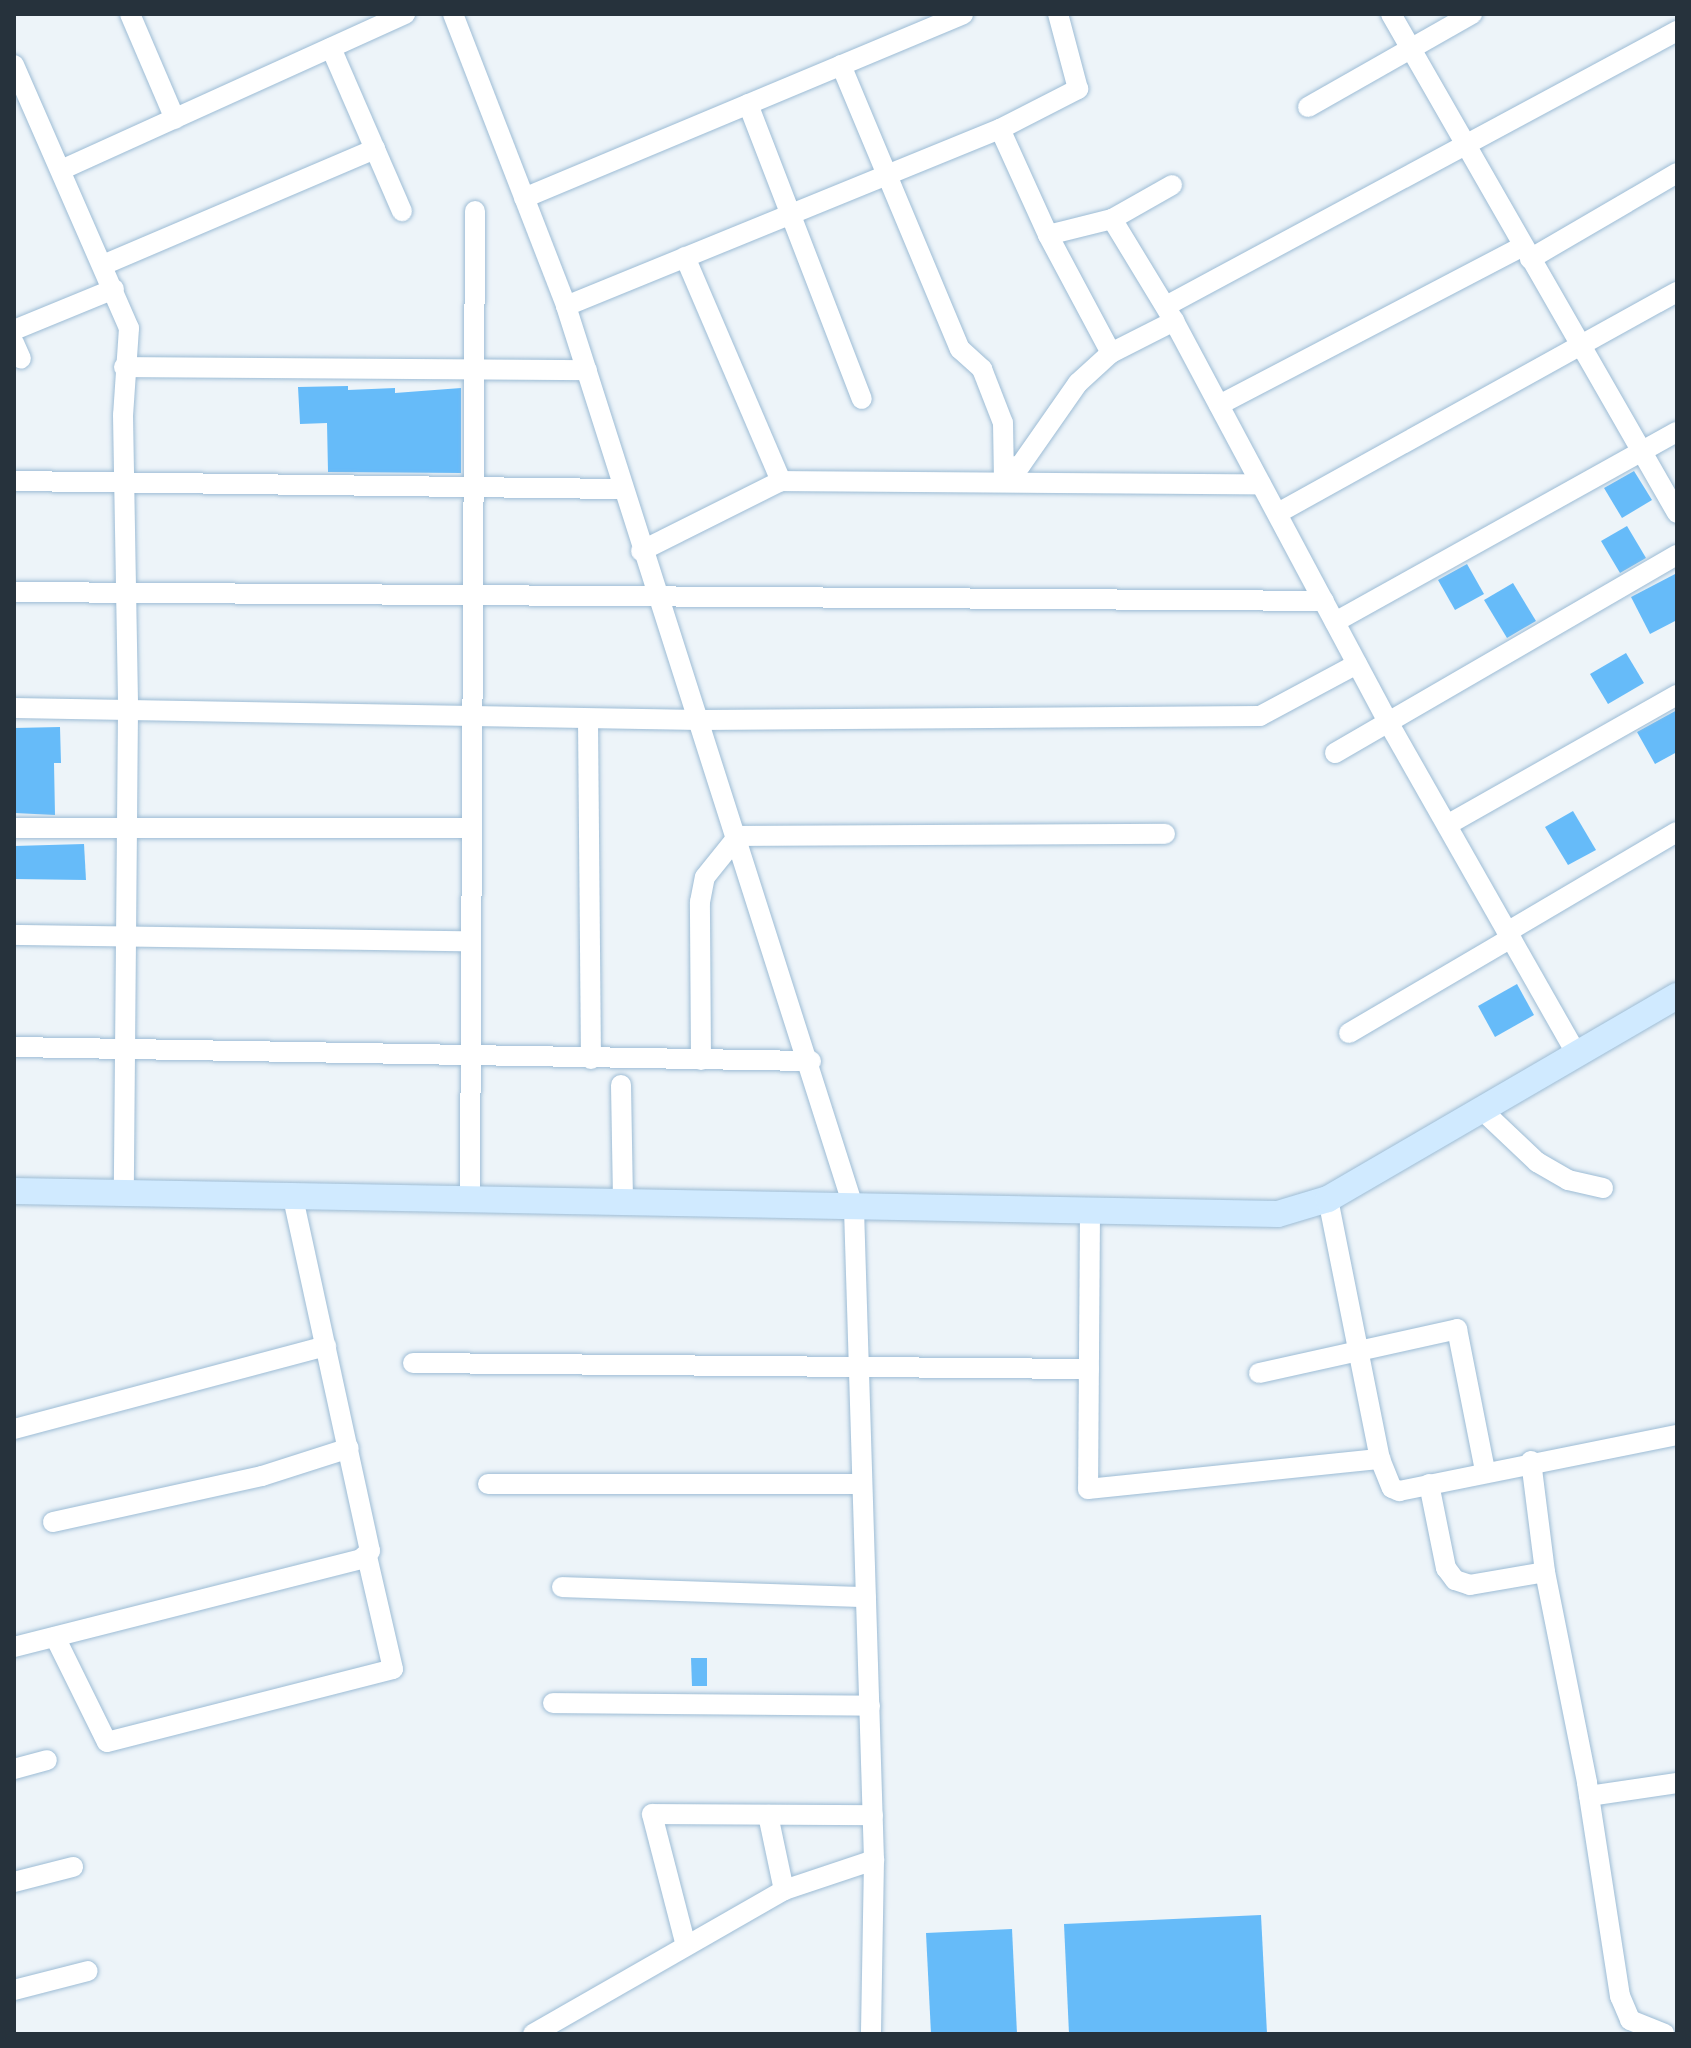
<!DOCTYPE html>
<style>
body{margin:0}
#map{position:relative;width:1691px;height:2048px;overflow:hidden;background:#edf4f9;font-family:"Work Sans",sans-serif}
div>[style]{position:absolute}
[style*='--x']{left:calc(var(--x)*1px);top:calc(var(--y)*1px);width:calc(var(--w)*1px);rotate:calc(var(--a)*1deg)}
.building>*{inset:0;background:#66bbf9}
.roads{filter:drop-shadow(0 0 2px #9dbcd5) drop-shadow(0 0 2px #9dbcd5)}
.minor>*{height:20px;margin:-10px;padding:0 10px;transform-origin:10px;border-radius:10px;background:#fff}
.major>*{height:26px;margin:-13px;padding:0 13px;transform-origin:13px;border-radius:13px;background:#d0eaff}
span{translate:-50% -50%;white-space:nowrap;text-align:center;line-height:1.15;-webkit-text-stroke:6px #fff;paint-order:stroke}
.frame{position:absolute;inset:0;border:16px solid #26323c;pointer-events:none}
</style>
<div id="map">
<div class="building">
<div style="clip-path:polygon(348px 386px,348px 390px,395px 388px,395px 393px,461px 388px,461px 473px,328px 472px,327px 423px,300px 424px,298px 387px)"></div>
<div style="clip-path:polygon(1634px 471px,1652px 500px,1622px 518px,1604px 488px)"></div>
<div style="clip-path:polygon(1627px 526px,1646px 558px,1620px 573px,1601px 541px)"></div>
<div style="clip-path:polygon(1467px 564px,1484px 594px,1455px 610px,1438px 580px)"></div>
<div style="clip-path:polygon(1677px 573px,1677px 620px,1650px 634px,1631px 597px)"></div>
<div style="clip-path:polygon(1513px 583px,1536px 621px,1507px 638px,1484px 600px)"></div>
<div style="clip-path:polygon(1626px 653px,1644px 683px,1608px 704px,1590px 674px)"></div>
<div style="clip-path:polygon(1677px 710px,1677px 752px,1655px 764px,1637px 732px)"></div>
<div style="clip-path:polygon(60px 727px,61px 763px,54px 763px,55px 815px,14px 813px,14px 728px)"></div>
<div style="clip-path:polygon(1573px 811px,1596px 850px,1568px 865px,1545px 827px)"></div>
<div style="clip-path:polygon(84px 844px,86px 880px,14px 879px,14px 846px)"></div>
<div style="clip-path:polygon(1517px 984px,1534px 1015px,1495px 1037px,1478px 1006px)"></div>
<div style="clip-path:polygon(691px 1658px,707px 1658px,707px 1686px,692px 1686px)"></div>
<div style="clip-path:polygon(1261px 1915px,1267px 2034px,1069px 2034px,1064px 1924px)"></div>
<div style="clip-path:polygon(1012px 1929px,1017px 2034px,931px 2034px,926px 1933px)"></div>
</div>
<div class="roads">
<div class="minor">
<div style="--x:130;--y:14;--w:114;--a:66.8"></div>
<div style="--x:453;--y:14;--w:313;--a:68.8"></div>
<div style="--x:566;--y:306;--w:948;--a:72.31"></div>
<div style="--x:854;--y:1209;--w:651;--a:88.24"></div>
<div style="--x:874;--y:1860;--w:174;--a:91"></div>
<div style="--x:1391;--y:14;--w:575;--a:60.18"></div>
<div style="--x:331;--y:48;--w:178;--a:66.5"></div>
<div style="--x:14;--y:65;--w:287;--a:66.4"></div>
<div style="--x:129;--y:328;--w:87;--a:93.9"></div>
<div style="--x:123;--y:415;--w:295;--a:89"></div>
<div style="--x:128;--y:710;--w:480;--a:90.5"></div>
<div style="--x:841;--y:65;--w:308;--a:67.3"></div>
<div style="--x:960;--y:349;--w:30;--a:42"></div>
<div style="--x:982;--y:369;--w:58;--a:68.7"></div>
<div style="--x:1003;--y:423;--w:59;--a:89"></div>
<div style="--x:748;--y:104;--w:316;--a:68.9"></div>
<div style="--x:1308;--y:107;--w:189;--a:-29.6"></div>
<div style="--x:1000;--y:129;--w:88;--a:-27.1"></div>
<div style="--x:1078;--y:89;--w:78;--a:-104.9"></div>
<div style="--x:61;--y:170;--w:378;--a:-24.4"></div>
<div style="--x:524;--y:198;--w:476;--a:-22.7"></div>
<div style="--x:1112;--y:219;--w:69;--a:-29.5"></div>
<div style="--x:1048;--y:235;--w:134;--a:61.9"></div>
<div style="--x:685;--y:257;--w:244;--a:66.8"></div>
<div style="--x:1530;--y:259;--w:170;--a:-30.3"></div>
<div style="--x:103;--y:265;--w:296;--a:-23.1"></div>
<div style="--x:566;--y:306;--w:469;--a:-22.2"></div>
<div style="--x:1000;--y:129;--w:116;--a:65.6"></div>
<div style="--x:1048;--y:235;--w:66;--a:-14"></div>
<div style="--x:1112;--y:219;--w:119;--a:58.7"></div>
<div style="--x:1174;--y:321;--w:455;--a:61.9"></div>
<div style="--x:1388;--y:722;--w:383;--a:60.4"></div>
<div style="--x:1166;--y:306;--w:580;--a:-28.29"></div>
<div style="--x:14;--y:330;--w:108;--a:-22.3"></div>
<div style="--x:14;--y:343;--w:17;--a:66"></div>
<div style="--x:124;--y:367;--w:463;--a:0.4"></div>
<div style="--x:1219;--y:405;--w:343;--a:-27.6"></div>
<div style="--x:1005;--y:467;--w:15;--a:-4"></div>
<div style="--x:1020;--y:466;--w:101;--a:-55.1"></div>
<div style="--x:1078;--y:383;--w:45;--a:-42.3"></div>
<div style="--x:1111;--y:353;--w:71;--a:-26.9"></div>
<div style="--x:14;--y:481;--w:607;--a:0.76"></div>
<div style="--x:1278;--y:513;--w:456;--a:-29"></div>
<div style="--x:641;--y:551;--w:157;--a:-26.6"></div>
<div style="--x:781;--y:481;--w:480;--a:0.4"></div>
<div style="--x:14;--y:592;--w:1310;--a:0.39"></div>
<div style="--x:1335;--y:622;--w:391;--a:-29.1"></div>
<div style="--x:14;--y:708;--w:686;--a:1"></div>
<div style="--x:700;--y:720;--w:560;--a:-0.41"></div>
<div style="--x:1260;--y:716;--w:110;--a:-28.2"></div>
<div style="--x:588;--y:719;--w:340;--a:89.5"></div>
<div style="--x:1335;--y:753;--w:395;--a:-30.1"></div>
<div style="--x:1447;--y:825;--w:264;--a:-29.5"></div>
<div style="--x:14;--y:828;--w:456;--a:0"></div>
<div style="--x:1507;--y:932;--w:197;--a:-30.5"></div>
<div style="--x:14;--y:935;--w:456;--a:0.8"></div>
<div style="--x:1349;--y:1033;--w:188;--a:-30.4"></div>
<div style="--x:14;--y:1047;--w:797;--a:1.01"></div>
<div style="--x:701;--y:1060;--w:158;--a:-90.4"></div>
<div style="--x:700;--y:902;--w:25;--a:-79"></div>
<div style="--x:705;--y:877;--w:53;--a:-51.2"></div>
<div style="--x:738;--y:836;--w:427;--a:-0.3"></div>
<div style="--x:621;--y:1085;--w:116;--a:89"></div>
<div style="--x:1482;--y:1110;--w:76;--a:43.4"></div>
<div style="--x:1537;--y:1162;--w:36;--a:30"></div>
<div style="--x:1568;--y:1180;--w:36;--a:13"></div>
<div style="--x:470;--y:1196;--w:985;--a:-89.71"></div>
<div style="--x:1328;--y:1199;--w:265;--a:78.7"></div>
<div style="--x:1380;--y:1459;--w:31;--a:68"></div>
<div style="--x:1392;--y:1488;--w:8;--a:23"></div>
<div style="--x:1399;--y:1491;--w:284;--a:-11.4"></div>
<div style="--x:1090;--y:1212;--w:277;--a:90.4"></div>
<div style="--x:1088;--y:1489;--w:294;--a:-5.9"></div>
<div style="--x:413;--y:1363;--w:676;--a:0.51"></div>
<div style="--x:1259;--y:1373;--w:203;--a:-12.5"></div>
<div style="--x:1457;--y:1329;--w:145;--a:78.8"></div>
<div style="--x:14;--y:1429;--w:323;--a:-14.9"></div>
<div style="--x:1531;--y:1461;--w:112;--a:82.8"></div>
<div style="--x:1545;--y:1572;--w:215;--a:78.7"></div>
<div style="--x:1587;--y:1783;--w:216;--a:81.2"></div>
<div style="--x:1620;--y:1996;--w:26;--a:67"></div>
<div style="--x:1630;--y:2020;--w:37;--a:22"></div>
<div style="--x:488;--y:1484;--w:374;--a:0"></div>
<div style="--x:1429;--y:1484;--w:86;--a:78.6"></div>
<div style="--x:1446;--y:1568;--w:15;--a:53"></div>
<div style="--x:1455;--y:1580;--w:16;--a:18"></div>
<div style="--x:1470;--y:1585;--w:76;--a:-9.8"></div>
<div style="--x:53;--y:1522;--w:214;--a:-12.4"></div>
<div style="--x:262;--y:1476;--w:91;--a:-17.8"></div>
<div style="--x:562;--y:1587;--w:304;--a:1.9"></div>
<div style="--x:55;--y:1637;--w:117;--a:63.7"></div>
<div style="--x:107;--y:1742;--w:295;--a:-14.3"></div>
<div style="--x:393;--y:1669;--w:116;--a:-103"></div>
<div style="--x:14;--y:1647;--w:358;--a:-14.2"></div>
<div style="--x:361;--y:1559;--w:12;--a:-42"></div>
<div style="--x:370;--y:1551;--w:365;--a:-102.3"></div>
<div style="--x:553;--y:1703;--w:317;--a:0.5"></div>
<div style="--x:14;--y:1769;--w:34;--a:-15"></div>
<div style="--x:1589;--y:1796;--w:89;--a:-8.4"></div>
<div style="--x:768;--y:1815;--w:77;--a:78"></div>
<div style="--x:14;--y:1882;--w:61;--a:-14.3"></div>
<div style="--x:685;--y:1942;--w:132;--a:-104.5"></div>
<div style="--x:652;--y:1814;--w:221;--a:0.3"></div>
<div style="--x:14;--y:1990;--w:76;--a:-14.4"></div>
<div style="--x:533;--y:2034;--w:289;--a:-29.8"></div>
<div style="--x:784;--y:1890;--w:95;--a:-18.4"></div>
</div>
<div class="major">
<div style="--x:14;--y:1191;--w:1264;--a:1.04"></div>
<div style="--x:1278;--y:1214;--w:52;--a:-16.7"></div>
<div style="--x:1328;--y:1199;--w:404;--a:-30.2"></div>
</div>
</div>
<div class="frame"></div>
</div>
